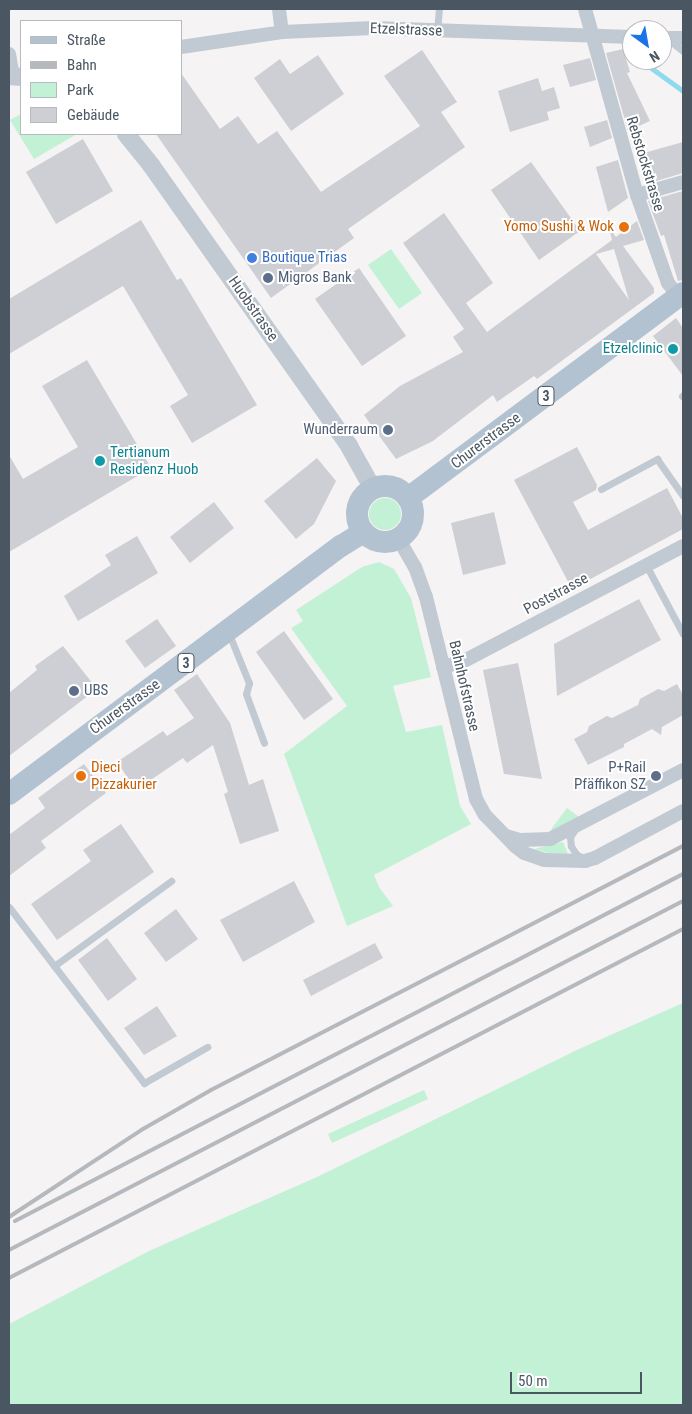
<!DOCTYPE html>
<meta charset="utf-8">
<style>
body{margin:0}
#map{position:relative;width:692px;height:1414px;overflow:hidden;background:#f5f3f3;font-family:"Roboto Condensed",sans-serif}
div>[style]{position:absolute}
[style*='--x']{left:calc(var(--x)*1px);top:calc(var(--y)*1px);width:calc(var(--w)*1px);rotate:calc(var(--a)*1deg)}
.green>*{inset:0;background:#c3f1d5}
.round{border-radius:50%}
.stream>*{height:5px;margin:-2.5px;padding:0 2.5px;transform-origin:2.5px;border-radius:2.5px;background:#90daee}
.building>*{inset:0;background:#cdcfd5}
.service>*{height:7px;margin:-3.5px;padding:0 3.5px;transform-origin:3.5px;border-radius:3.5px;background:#c1cad2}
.minor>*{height:14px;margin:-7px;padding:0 7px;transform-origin:7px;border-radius:7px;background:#c1cad2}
.tertiary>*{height:18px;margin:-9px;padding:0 9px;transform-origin:9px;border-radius:9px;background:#c1cad2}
.primary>*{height:22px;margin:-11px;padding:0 11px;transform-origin:11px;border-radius:11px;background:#b3c2d1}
.primary>.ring{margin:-11px;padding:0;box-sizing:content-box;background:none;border:22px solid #b3c2d1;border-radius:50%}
.rail>*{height:4px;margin:-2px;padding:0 2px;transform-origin:2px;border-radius:2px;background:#b5b8bd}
.dots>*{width:14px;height:14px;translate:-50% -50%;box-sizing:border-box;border:2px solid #fff;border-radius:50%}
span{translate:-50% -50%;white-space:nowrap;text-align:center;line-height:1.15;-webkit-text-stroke:4px #fff;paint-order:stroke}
.shield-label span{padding:1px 4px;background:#fff;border:1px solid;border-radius:4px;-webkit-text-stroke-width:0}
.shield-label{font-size:14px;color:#4a5661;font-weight:700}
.street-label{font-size:15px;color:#4a5661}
.food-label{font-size:15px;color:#c56008}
.right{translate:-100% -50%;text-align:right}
.left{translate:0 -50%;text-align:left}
.shop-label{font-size:15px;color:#366cbe}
.service-label{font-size:15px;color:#4e5e75}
.culture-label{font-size:15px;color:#0d838f}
.frame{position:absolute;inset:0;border:10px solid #4a5661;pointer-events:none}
.legend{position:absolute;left:20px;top:20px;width:162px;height:115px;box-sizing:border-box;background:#fff;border:1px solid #b7bbc0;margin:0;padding:6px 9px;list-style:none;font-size:15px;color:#4a5661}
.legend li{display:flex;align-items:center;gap:10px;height:25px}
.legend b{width:25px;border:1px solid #b7bbc0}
.north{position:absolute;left:622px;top:20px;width:50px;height:50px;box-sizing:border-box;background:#fff;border:1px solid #b7bbc0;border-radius:50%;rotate:148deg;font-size:14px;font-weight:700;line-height:20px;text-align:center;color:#4a5661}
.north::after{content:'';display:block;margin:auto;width:18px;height:22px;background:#1a73e8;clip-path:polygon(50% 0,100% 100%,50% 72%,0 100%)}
.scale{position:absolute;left:510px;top:1372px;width:132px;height:22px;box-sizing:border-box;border:2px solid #4a5661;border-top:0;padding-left:6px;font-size:15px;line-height:18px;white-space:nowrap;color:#4a5661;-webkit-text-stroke:4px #fff;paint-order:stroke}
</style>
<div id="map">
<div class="green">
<div style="clip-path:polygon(21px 114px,21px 134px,77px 134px,34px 159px,10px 120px)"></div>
<div style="clip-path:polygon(391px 249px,422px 293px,399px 309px,368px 265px)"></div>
<div class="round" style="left:369px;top:498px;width:32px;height:32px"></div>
<div style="clip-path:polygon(379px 562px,394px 569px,411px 598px,431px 677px,393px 686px,406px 732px,442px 725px,460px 806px,471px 824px,374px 875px,379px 887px,393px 906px,347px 926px,284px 754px,347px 706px,291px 628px,303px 621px,296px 610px,362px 567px)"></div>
<div style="clip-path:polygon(567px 808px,579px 817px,551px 831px,552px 828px)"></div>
<div style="clip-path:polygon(563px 842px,568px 854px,548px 853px,534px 849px)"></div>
<div style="clip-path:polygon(683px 1003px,683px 1405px,9px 1405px,9px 1324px,149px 1251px,317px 1177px,579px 1049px)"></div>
<div style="clip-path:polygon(424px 1090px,428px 1099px,332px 1143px,328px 1134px)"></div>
</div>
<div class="stream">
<div style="--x:647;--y:65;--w:44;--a:35.8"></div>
</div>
<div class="building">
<div style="clip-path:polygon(623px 49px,630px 72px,627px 73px,650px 121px,628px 131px,606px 53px)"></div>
<div style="clip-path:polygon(422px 50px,457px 102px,441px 112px,465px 147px,348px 229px,354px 238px,271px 298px,156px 134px,181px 134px,181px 73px,220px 129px,238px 116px,258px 144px,277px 131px,321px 192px,420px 126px,384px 76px)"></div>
<div style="clip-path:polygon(318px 55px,344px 94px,291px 131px,254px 78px,280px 59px,290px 74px)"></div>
<div style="clip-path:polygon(590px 58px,596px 80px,570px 87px,563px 65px)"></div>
<div style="clip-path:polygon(538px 78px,542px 91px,554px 87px,560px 108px,547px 112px,549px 120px,510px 132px,498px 91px)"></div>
<div style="clip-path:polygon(607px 120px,612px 138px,590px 147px,584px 127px)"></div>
<div style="clip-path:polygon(83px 139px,113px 191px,56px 224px,26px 172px)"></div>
<div style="clip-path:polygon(683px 142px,683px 173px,653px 182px,644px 153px)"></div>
<div style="clip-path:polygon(618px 160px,628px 198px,608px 212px,596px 167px)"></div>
<div style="clip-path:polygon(531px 162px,580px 231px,539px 260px,491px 190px)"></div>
<div style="clip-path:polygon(683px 191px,683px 280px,678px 281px,664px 235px,661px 236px,648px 201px)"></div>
<div style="clip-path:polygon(evenodd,444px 213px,493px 283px,466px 303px,487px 332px,612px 240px,609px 228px,616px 237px,637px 221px,644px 240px,623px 246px,654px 288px,654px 293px,537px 379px,534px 376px,497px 402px,493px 395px,433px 441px,396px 459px,364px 415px,400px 386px,463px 352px,453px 337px,464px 329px,403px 243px,444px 213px,614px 249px,629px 300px,596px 254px,614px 249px)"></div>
<div style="clip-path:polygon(141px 220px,177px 280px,181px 278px,257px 405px,192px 443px,170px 406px,188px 395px,123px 286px,9px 354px,9px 299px)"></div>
<div style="clip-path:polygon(359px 268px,406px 336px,362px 366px,315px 299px)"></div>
<div style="clip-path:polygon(676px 318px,683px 328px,683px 376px,653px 336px)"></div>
<div style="clip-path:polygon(87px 360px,151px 468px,9px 552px,9px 455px,23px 479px,78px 447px,42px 386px)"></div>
<div style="clip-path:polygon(577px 447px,597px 485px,596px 490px,573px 502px,588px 530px,667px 488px,683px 518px,683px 529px,572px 589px,514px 480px)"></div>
<div style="clip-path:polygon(317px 458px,336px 481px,314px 524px,296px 539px,264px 501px)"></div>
<div style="clip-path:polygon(214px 502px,234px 528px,190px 563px,170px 537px)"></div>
<div style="clip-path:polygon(494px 512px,506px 564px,463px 575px,451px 523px)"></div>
<div style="clip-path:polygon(137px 536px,158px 573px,78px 621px,64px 596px,111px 565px,105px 555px)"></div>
<div style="clip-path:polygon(639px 599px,661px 640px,557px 696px,554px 644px)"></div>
<div style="clip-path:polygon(157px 619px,176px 646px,145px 668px,125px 641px)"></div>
<div style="clip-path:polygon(284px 631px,333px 699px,304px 720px,256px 652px)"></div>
<div style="clip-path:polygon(63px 646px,97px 689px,9px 756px,9px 693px,37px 670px,35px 666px)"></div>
<div style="clip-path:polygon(518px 663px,542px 779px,504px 774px,483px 670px)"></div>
<div style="clip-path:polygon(197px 674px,230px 723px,249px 785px,263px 779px,279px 831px,240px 844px,224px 794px,228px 792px,213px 745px,187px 763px,183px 758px,136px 790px,117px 762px,163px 731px,167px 736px,194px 718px,174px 690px)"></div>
<div style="clip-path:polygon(677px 684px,683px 695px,683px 715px,662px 727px,661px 735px,652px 729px,624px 744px,624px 747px,588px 765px,574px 739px,587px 732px,589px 726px,607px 716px,612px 718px,638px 705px,640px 699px,658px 689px,664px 691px)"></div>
<div style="clip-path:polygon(84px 764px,106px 793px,41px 841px,46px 848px,9px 876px,9px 835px,45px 808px,38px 798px)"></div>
<div style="clip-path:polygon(121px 824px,154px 872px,57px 940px,31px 904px,91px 861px,83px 850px)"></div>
<div style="clip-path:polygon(294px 881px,315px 922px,243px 962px,220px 920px)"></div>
<div style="clip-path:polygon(176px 909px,198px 939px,166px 962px,144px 933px)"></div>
<div style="clip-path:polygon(107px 938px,137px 979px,108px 1001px,78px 960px)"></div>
<div style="clip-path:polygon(375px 943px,383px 958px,311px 996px,303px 980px)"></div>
<div style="clip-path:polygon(157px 1006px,177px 1036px,144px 1055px,124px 1028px)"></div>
</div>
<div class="service">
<div style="--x:437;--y:31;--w:22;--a:-85"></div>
<div style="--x:668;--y:39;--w:19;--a:39"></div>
<div style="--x:682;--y:396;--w:1;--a:-45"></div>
<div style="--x:601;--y:489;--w:64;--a:-28.2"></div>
<div style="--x:657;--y:459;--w:45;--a:54.9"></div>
<div style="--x:646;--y:565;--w:78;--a:61.8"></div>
<div style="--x:229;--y:634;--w:53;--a:67.8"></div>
<div style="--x:249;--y:683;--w:11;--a:105"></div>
<div style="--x:246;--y:694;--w:52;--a:69.8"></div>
<div style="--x:576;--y:828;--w:11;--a:124"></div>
<div style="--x:570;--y:837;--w:9;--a:84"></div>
<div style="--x:571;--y:846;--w:9;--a:58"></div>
<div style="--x:576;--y:854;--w:8;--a:30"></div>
<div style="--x:9;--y:907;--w:222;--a:52.5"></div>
<div style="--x:144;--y:1083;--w:73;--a:-29.7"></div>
<div style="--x:54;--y:966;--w:145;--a:-36"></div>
</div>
<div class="minor">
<div style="--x:279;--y:9;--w:23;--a:83"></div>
<div style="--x:585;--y:9;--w:193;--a:74.4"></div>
<div style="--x:637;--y:195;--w:93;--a:70.6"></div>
<div style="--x:668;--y:283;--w:16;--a:52"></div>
<div style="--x:662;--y:38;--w:21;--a:0"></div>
<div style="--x:181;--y:47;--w:102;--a:-8.4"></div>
<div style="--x:282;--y:32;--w:91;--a:-2.5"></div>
<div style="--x:373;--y:28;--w:259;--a:2"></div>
<div style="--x:9;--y:54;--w:22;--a:80"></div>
<div style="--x:637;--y:195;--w:48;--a:-15.8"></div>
<div style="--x:398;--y:538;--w:34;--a:60"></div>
<div style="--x:415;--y:567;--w:32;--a:70"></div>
<div style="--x:426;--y:597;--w:208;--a:76.1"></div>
<div style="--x:476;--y:799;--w:18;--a:61"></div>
<div style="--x:485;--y:815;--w:43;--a:45.9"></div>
<div style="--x:515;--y:846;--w:11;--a:38"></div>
<div style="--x:524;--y:853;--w:21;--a:19"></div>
<div style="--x:544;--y:860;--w:41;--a:1.4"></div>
<div style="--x:585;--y:861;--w:10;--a:-17"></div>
<div style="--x:595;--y:858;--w:100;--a:-28.1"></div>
<div style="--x:443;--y:667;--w:22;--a:-16"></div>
<div style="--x:464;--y:661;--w:247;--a:-27.7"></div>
<div style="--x:506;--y:836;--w:15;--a:16"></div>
<div style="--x:520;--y:840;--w:30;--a:-2"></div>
<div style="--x:550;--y:839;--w:150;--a:-27.4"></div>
</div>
<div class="tertiary">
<div style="--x:9;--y:76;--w:12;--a:5"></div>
<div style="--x:126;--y:134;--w:40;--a:51"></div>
<div style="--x:151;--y:165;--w:344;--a:54.8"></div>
<div style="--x:349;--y:446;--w:49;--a:60.8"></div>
</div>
<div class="primary">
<div class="ring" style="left:357px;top:486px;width:34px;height:34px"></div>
<div style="--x:408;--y:498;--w:343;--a:-36.7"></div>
<div style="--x:9;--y:794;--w:414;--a:-36.8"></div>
<div style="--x:341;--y:546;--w:26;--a:-32"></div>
</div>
<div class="rail">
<div style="--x:9;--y:1217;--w:160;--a:-33.3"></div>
<div style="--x:143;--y:1129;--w:78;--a:-29.8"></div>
<div style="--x:211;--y:1090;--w:531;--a:-27.34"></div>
<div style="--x:15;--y:1221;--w:753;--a:-27.45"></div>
<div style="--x:9;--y:1250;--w:759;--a:-27.38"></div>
<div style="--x:9;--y:1278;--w:759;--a:-27.38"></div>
</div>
<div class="dots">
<div style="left:624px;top:227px;background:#e8710a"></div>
<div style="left:252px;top:258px;background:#3f7fe0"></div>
<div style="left:268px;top:278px;background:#5c6f8a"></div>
<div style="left:673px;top:349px;background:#0f9aa8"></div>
<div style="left:388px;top:430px;background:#5c6f8a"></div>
<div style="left:100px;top:461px;background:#0f9aa8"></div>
<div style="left:74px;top:691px;background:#5c6f8a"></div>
<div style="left:81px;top:776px;background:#e8710a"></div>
<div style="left:656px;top:776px;background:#5c6f8a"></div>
</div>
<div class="shield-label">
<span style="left:546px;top:396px">3</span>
<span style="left:186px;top:663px">3</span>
</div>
<div class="street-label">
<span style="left:406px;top:30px;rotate:2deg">Etzelstrasse</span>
<span style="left:645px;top:164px;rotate:73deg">Rebstockstrasse</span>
<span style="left:253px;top:309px;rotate:55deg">Huobstrasse</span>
<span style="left:486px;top:441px;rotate:-37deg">Churerstrasse</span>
<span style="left:556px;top:594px;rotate:-28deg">Poststrasse</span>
<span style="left:464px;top:686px;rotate:77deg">Bahnhofstrasse</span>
<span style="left:125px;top:707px;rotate:-36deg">Churerstrasse</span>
</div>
<div class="food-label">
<span class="right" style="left:614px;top:227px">Yomo Sushi &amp; Wok</span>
<span class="left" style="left:91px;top:776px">Dieci<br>Pizzakurier</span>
</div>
<div class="shop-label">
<span class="left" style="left:262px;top:258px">Boutique Trias</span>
</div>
<div class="service-label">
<span class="left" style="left:278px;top:278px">Migros Bank</span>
<span class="right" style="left:378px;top:430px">Wunderraum</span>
<span class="left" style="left:84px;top:691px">UBS</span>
<span class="right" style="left:646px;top:776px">P+Rail<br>Pfäffikon SZ</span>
</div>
<div class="culture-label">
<span class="right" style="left:663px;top:349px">Etzelclinic</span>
<span class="left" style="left:110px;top:461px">Tertianum<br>Residenz Huob</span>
</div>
<div class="frame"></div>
<ul class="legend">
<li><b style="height:6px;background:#b3c2d1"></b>Straße</li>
<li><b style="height:6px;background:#b5b8bd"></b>Bahn</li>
<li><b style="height:14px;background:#c3f1d5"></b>Park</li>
<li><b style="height:14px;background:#cdcfd5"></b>Gebäude</li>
</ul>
<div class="north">N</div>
<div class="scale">50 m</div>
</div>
